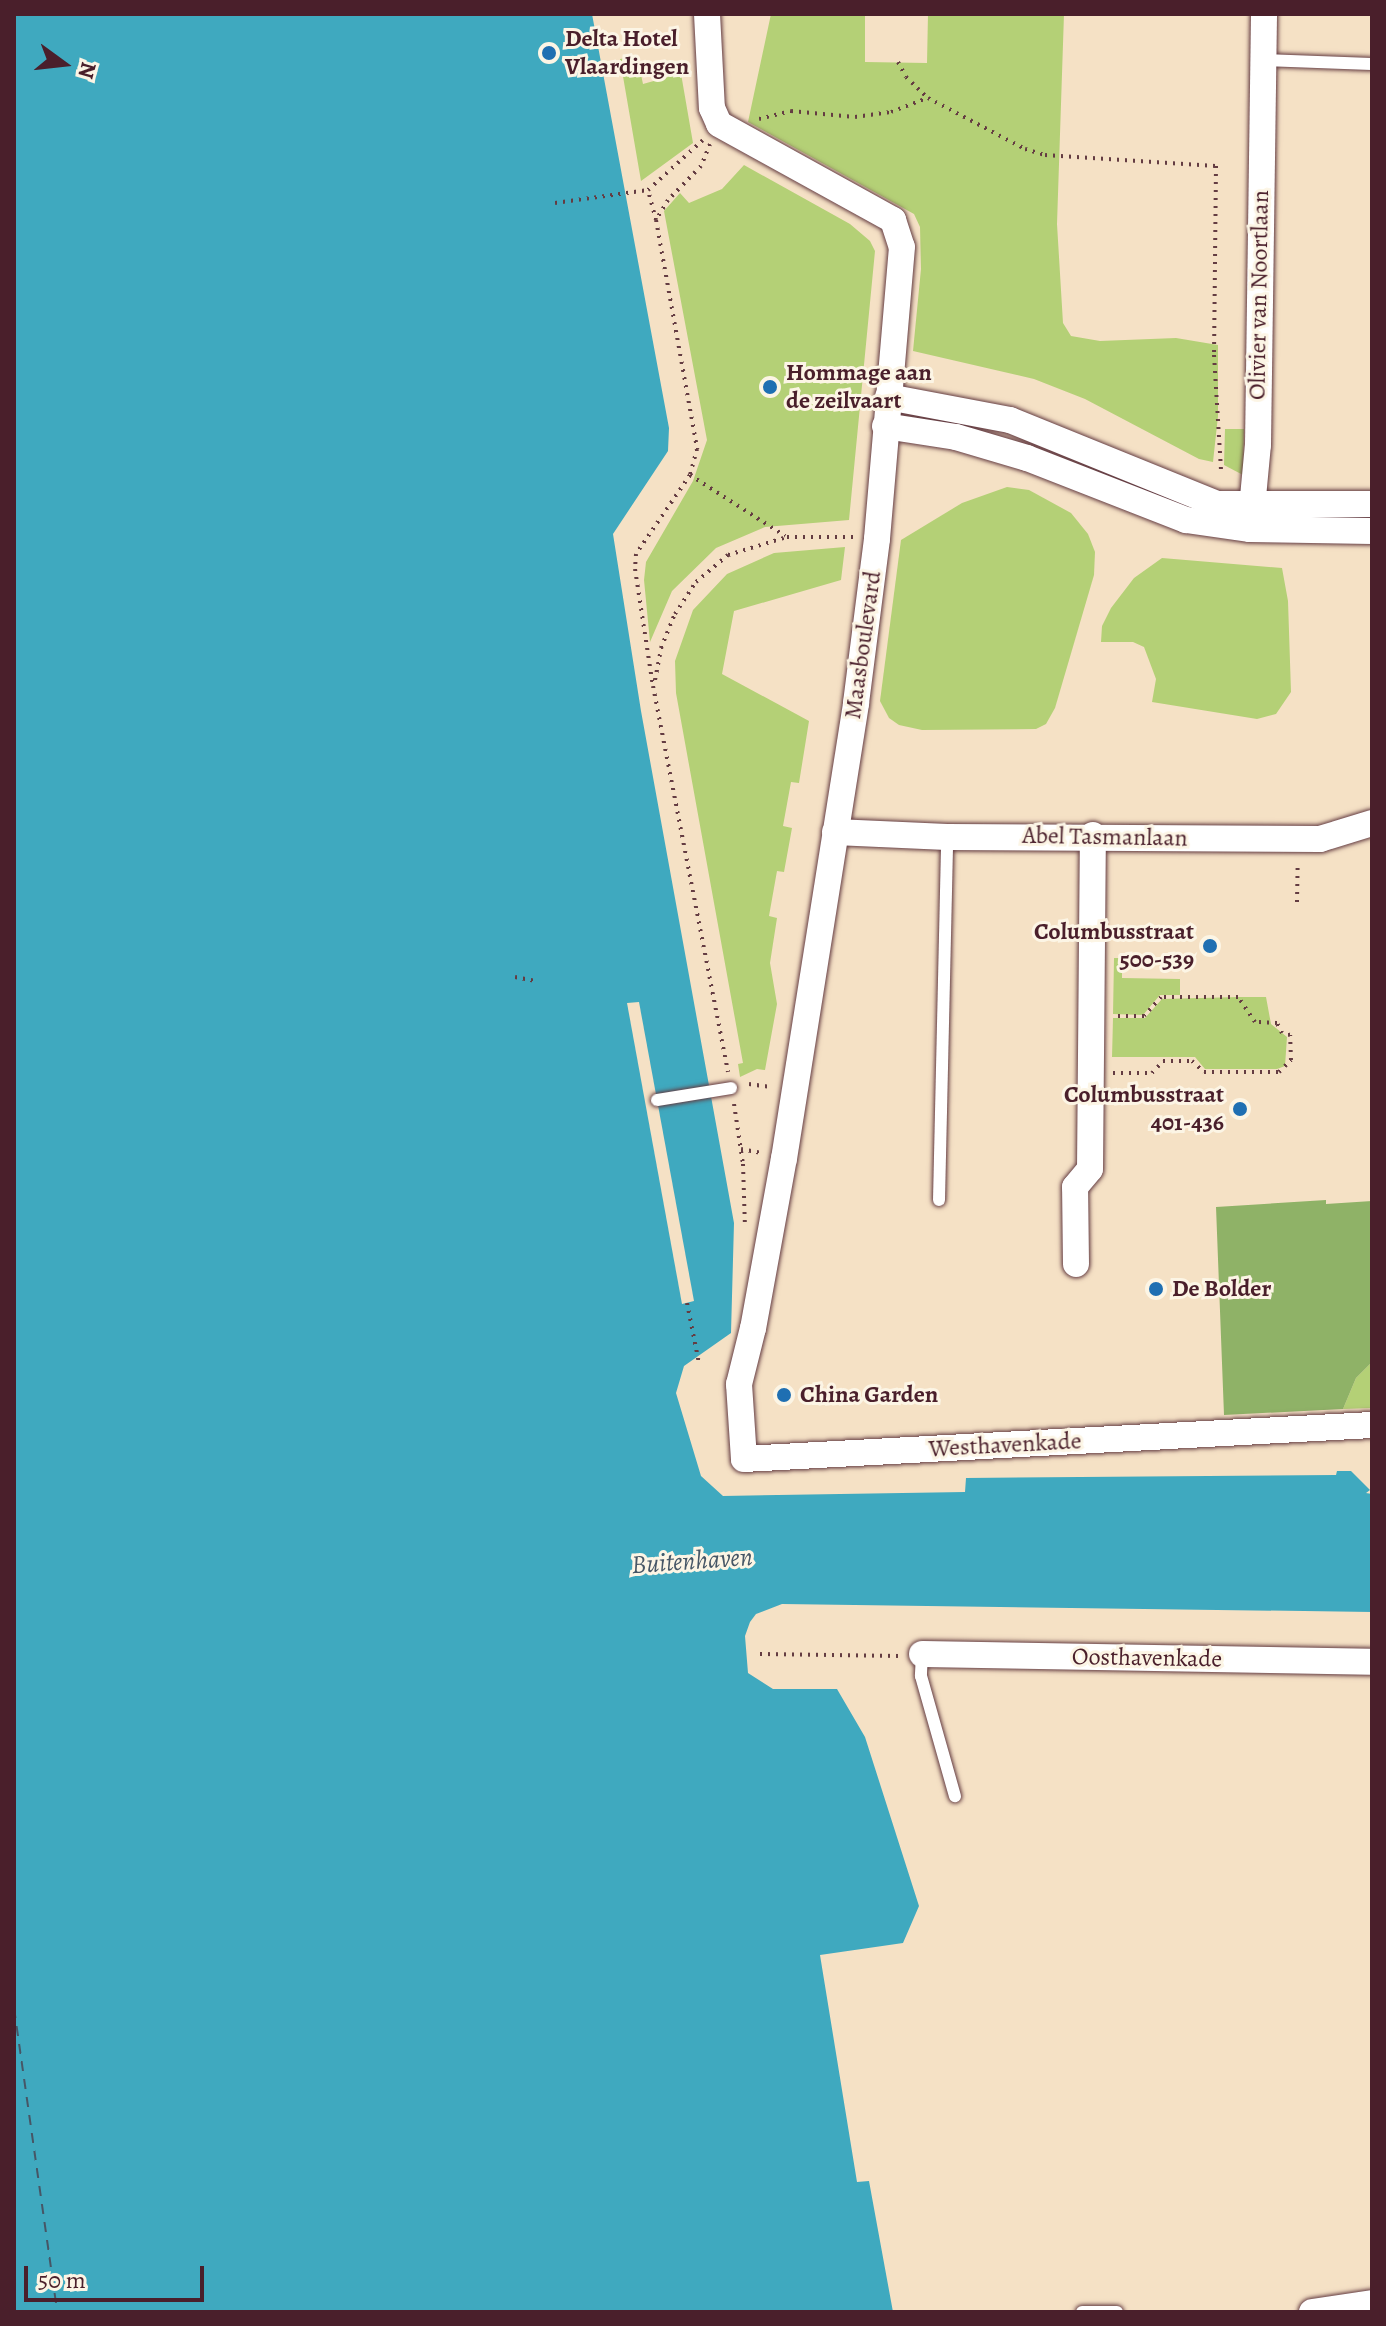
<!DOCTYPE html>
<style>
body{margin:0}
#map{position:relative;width:1386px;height:2326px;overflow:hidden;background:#f5e1c5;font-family:Alegreya,serif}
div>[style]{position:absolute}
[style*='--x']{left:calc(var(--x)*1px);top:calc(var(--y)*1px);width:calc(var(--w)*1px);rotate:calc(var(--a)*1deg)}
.green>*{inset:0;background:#b4d076}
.forest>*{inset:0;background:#8fb267}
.water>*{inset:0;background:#3fa9bf}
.pier>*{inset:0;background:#f5e1c5}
.ferry>*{height:2px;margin-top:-1px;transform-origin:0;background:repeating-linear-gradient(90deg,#465666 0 10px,transparent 0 18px)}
.path>*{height:4px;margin-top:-2px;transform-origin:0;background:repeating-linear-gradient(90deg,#643c42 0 2px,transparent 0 8px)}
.roads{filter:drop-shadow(0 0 2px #643c42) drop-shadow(0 0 2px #643c42)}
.service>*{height:12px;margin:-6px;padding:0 6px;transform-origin:6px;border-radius:6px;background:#fff}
.minor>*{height:26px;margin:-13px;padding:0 13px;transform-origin:13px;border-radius:13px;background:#fff}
.dots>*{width:22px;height:22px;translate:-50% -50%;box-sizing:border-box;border:4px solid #fcf5e5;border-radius:50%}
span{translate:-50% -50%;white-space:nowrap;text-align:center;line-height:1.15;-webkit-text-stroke:6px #fcf5e5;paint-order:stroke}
.poi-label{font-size:24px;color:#4a1f2b;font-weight:700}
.left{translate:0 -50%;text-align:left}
.right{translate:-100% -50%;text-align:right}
.street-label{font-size:24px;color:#4a1f2b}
.water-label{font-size:26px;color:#465666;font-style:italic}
.frame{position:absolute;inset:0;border:16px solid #4a1f2b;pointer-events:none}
.north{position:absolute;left:24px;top:24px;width:80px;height:80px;-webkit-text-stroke:6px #fcf5e5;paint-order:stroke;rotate:105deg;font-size:22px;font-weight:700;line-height:32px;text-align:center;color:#4a1f2b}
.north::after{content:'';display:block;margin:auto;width:28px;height:36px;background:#4a1f2b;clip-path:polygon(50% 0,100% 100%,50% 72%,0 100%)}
.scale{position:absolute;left:24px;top:2266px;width:180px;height:36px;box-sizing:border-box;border:4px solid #4a1f2b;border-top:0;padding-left:10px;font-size:24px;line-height:28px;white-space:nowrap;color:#4a1f2b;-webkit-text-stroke:6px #fcf5e5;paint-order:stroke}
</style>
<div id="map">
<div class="green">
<div style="clip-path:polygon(771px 14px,865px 14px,865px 62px,927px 63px,928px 14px,1064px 14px,1057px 224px,1063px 323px,1071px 336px,1100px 341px,1176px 338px,1218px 345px,1218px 416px,1213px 462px,1199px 459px,1085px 399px,1034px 379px,913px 351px,921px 269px,920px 227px,914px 214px,748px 122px)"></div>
<div style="clip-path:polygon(637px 56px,643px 84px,668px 77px,667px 65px,679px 62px,693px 143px,641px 181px,620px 59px)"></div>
<div style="clip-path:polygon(744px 165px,850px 224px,870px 241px,875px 251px,849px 520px,765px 527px,716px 548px,672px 591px,650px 642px,644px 580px,646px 562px,693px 481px,707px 440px,664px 211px,680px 193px,689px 203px,722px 189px)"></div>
<div style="clip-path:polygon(1225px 429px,1244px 429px,1243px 475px,1224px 465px)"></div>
<div style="clip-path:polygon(1007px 487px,1029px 490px,1071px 513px,1088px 534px,1095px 552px,1094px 575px,1055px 708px,1046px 724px,1036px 729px,922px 730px,899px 725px,889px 718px,880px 701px,901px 540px,962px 503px)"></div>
<div style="clip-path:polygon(845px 547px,841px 580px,734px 611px,722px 674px,809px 721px,799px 783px,791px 782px,783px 826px,792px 828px,784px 872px,777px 871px,769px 916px,777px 918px,770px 963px,777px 1004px,765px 1070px,757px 1069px,740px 1077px,738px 1064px,743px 1063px,676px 693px,675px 661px,693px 610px,727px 574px,774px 553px)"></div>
<div style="clip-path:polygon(1162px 558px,1282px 568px,1288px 601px,1291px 692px,1276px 714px,1257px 719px,1152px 702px,1156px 679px,1144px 647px,1133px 642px,1101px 642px,1102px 626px,1111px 608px,1134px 578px)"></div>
<div style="clip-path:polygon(1114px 958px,1122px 958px,1122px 978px,1180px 979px,1180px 995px,1160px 995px,1143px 1015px,1113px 1014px)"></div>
<div style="clip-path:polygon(1240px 997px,1266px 997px,1271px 1024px,1287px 1037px,1285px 1066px,1277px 1069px,1205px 1069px,1195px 1057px,1112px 1057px,1113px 1018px,1145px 1018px,1162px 999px)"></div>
<div style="clip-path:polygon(1372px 1362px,1372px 1408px,1343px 1409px,1356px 1378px)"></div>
</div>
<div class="forest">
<div style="clip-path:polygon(1326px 1200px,1326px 1204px,1372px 1201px,1372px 1362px,1356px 1378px,1343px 1409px,1224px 1415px,1216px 1207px)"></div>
</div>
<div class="water">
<div style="clip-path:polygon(14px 14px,592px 14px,669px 428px,668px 451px,613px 534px,641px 711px,734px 1223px,731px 1333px,684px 1366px,676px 1393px,701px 1476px,723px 1496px,965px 1492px,966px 1478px,1336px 1475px,1337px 1471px,1351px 1471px,1370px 1490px,1366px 1493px,1372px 1494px,1372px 1612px,782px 1604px,756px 1614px,750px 1622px,745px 1636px,748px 1673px,773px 1689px,837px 1689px,865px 1737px,919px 1906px,903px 1943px,820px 1955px,857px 2182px,869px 2181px,893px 2312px,14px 2312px)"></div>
</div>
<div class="pier">
<div style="clip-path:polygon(639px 1002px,694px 1301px,682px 1304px,627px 1003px)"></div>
</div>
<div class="ferry">
<div style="--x:14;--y:2008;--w:307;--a:81.9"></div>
</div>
<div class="path">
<div style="--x:898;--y:62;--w:17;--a:62"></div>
<div style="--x:906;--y:77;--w:30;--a:44"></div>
<div style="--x:928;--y:98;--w:110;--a:27.7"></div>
<div style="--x:1025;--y:149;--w:21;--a:17"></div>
<div style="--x:1045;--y:155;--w:171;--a:3.7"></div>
<div style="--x:1216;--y:166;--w:189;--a:90.6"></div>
<div style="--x:1214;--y:355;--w:116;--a:86.5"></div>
<div style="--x:759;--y:119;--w:33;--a:-14"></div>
<div style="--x:791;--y:111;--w:64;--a:5.4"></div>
<div style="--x:855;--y:117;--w:36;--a:-8"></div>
<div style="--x:891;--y:112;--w:40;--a:-21"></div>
<div style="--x:710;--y:144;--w:24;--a:112"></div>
<div style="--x:701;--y:166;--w:47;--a:134.1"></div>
<div style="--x:668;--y:200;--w:23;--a:121"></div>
<div style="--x:656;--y:220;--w:233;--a:79.8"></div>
<div style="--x:697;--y:449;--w:27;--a:105"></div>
<div style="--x:690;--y:475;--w:96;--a:124.4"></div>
<div style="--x:636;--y:554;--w:15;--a:94"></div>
<div style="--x:635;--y:569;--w:118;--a:81.3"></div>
<div style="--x:653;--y:686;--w:393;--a:79"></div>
<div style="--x:555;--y:203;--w:94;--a:-8"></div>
<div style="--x:656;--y:220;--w:31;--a:-105"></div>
<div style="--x:648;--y:190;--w:74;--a:-42.3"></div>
<div style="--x:690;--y:475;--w:113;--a:32.7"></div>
<div style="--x:655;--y:680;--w:33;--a:-79"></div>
<div style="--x:661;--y:648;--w:37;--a:-68"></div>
<div style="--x:675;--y:614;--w:38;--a:-57"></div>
<div style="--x:696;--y:582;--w:42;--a:-40.2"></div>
<div style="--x:728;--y:555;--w:62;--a:-17"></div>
<div style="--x:787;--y:537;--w:68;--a:0"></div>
<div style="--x:1297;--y:902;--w:39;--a:-89"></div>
<div style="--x:515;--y:977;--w:21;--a:11"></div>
<div style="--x:1113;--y:1073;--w:39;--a:0"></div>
<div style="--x:1152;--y:1073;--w:16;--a:-47"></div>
<div style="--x:1163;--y:1061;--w:29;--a:0"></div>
<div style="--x:1192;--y:1061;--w:16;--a:43"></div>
<div style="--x:1204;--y:1072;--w:75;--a:0"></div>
<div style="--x:1279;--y:1072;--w:17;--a:-45"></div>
<div style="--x:1291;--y:1060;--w:25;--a:-92"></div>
<div style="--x:1290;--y:1035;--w:8;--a:-166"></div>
<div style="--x:1282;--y:1033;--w:11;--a:-117"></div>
<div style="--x:1277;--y:1023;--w:22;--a:-177"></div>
<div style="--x:1255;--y:1022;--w:30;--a:-124"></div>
<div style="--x:1238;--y:997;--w:77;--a:180"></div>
<div style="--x:1161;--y:997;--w:25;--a:132"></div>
<div style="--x:1144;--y:1016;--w:29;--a:180"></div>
<div style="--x:749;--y:1084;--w:22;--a:8"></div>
<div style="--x:734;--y:1104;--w:61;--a:81.5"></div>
<div style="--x:743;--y:1164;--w:62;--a:88.2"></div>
<div style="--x:741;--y:1149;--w:21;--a:11"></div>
<div style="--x:687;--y:1303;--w:61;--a:78.7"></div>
<div style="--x:760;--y:1654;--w:140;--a:0.8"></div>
</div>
<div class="roads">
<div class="service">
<div style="--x:1263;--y:60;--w:109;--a:2.1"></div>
<div style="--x:657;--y:1100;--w:75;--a:-9.2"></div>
<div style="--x:939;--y:1200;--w:363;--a:-88.7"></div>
<div style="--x:922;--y:1654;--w:22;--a:93"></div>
<div style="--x:921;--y:1676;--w:125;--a:74.2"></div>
<div style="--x:1082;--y:2312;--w:35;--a:0"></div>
</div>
<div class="minor">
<div style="--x:707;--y:14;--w:94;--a:87"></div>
<div style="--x:712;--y:108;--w:17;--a:66"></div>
<div style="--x:719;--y:124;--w:199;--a:28.9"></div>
<div style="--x:893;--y:220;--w:28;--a:72"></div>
<div style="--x:902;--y:247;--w:293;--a:94.9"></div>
<div style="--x:877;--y:539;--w:166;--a:97.3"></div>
<div style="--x:856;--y:704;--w:460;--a:99"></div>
<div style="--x:784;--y:1158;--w:173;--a:100.3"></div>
<div style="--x:753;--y:1328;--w:58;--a:104"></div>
<div style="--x:739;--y:1384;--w:75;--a:86.2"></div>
<div style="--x:744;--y:1459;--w:629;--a:-3.1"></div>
<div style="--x:888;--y:397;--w:124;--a:10.7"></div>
<div style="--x:1010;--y:420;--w:223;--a:22.1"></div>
<div style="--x:1217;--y:504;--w:155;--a:0"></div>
<div style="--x:885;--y:426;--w:72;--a:8.8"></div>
<div style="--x:956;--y:437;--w:74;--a:16.5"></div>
<div style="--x:1027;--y:458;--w:171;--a:21.3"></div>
<div style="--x:1186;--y:520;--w:65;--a:8"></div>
<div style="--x:1250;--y:529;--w:122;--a:0.9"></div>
<div style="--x:1250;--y:529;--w:84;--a:-84.6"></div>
<div style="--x:1258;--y:445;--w:431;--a:-89.2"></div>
<div style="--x:835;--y:832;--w:112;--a:2.6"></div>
<div style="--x:947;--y:837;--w:373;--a:0.3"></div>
<div style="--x:1320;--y:839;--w:54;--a:-17.1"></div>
<div style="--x:1076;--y:1264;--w:77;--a:-90.7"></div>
<div style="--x:1075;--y:1187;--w:23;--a:-50"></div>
<div style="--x:1090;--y:1169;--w:334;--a:-89.5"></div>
<div style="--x:922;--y:1654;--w:450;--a:1"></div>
<div style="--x:1312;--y:2312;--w:61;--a:-8.5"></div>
</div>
</div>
<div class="dots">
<div style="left:549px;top:53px;background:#1f6fb2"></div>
<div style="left:770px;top:387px;background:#1f6fb2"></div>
<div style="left:1210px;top:946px;background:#1f6fb2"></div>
<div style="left:1240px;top:1109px;background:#1f6fb2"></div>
<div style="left:1156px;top:1289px;background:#1f6fb2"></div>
<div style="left:784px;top:1395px;background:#1f6fb2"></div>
</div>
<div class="poi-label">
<span class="left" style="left:565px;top:53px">Delta Hotel<br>Vlaardingen</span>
<span class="left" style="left:786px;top:387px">Hommage aan<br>de zeilvaart</span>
<span class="right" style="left:1194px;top:946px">Columbusstraat<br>500-539</span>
<span class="right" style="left:1224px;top:1109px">Columbusstraat<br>401-436</span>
<span class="left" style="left:1172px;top:1289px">De Bolder</span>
<span class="left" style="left:800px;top:1395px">China Garden</span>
</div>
<div class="street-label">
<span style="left:1259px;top:295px;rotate:-89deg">Olivier van Noortlaan</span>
<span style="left:863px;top:645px;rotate:-82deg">Maasboulevard</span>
<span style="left:1105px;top:837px;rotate:1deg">Abel Tasmanlaan</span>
<span style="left:1005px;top:1445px;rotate:-3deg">Westhavenkade</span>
<span style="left:1147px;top:1658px;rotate:1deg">Oosthavenkade</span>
</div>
<div class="water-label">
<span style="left:692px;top:1561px;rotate:-4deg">Buitenhaven</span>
</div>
<div class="frame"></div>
<div class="north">N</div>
<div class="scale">50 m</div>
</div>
